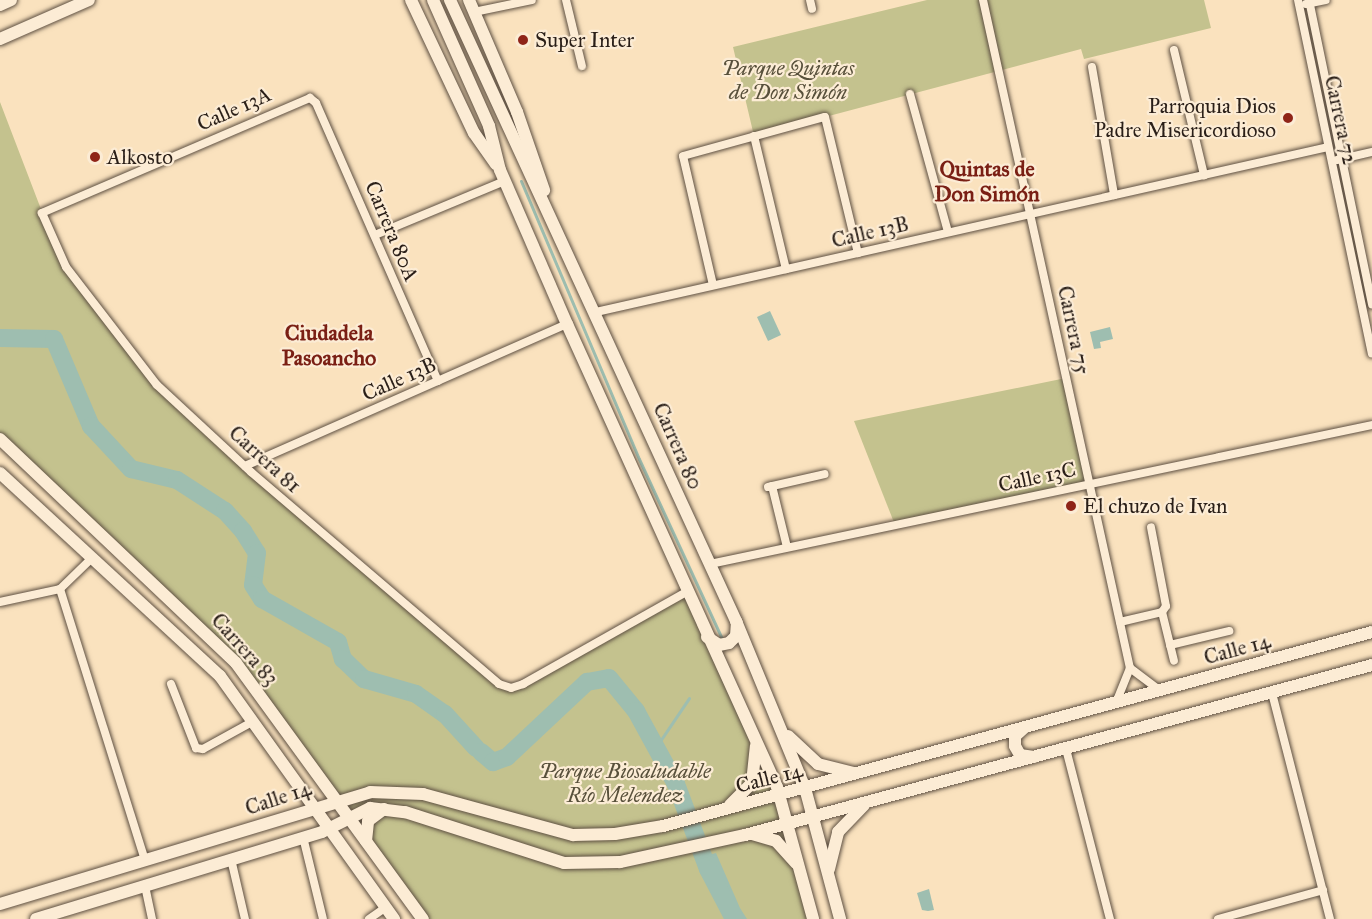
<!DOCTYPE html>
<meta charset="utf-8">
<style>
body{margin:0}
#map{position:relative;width:1372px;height:919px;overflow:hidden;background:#fae2be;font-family:"IM FELL Great Primer",serif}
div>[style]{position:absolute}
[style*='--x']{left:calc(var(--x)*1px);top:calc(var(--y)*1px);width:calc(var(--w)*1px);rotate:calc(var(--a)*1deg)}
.green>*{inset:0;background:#c4c28e}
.water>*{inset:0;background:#9ebeb0}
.stream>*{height:3px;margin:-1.5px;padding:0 1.5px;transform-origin:1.5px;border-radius:1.5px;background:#9ebeb0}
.river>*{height:18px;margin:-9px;padding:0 9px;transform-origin:9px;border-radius:9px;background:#9ebeb0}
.roads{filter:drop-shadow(0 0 2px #5e5042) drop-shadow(0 0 2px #5e5042)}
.street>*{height:8px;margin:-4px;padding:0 4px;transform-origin:4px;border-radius:4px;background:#fcecd5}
.secondary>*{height:12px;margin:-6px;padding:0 6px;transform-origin:6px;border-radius:6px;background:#fcecd5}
.dots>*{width:16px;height:16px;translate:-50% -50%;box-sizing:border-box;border:3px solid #fcecd5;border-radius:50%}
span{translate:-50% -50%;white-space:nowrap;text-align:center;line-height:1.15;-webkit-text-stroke:4.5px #fcecd5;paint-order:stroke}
.poi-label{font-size:21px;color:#2a1f18}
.left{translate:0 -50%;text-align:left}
.right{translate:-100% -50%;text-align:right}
.park-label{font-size:21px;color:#58503b;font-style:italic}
.street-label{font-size:21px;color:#2a1f18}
.neighbourhood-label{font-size:22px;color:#7a1f14;font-weight:700}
</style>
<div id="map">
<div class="green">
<div style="clip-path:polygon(927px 0,1204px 0,1211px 28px,1084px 59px,1081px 49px,754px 136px,733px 47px)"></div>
<div style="clip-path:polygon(0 102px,57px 251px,157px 385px,499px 684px,511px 688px,686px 592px,767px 762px,813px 919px,423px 919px,261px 694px,0 439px)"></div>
<div style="clip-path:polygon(1066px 378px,1090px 484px,895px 525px,854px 421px)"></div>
</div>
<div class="water">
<div style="clip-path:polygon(770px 311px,781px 335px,768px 341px,757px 317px)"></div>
<div style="clip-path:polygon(1110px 327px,1113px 339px,1100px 342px,1101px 348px,1094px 349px,1090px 332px)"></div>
<div style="clip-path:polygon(716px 853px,740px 908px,747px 919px,738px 919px,713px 868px,708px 855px)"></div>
<div style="clip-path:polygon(929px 889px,934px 910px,928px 911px,922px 910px,917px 893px)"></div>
</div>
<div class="stream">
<div style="--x:521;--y:181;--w:302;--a:67"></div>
<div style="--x:639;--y:459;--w:200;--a:65.2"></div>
<div style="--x:656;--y:747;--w:59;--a:-56"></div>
</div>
<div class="river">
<div style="--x:0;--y:338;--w:54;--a:1.1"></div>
<div style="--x:54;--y:339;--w:95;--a:67"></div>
<div style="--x:91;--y:426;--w:59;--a:47.1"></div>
<div style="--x:131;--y:469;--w:47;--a:13.4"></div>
<div style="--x:177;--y:480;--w:57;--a:32.9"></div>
<div style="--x:225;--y:511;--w:27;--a:48"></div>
<div style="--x:243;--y:531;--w:26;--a:58"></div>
<div style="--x:257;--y:553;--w:32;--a:97"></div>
<div style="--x:253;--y:585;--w:17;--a:57"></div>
<div style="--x:262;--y:599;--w:87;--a:29.5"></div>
<div style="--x:338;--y:642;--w:18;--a:74"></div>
<div style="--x:343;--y:659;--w:29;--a:44"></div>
<div style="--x:364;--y:679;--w:54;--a:16.1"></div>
<div style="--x:416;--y:694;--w:35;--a:35"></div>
<div style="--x:445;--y:714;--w:46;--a:47.6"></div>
<div style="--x:481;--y:752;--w:16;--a:40"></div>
<div style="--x:493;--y:762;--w:15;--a:-20"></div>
<div style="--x:507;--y:757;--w:110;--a:-43.2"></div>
<div style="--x:587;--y:682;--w:22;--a:-10"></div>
<div style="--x:609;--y:678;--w:43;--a:50.7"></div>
<div style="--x:636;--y:711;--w:83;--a:61.3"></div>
<div style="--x:676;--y:784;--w:91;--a:69.4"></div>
<div style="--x:708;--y:869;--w:56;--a:62.5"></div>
</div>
<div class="roads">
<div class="street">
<div style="--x:566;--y:0;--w:68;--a:76.4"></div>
<div style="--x:810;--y:0;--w:9;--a:77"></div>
<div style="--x:983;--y:0;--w:684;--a:77.59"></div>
<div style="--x:1130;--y:668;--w:35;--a:112"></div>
<div style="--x:1298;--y:0;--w:361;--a:78.2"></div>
<div style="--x:1309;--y:0;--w:311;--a:78.3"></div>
<div style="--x:1306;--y:4;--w:20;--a:-11"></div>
<div style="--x:474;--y:12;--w:59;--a:-11.7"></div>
<div style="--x:1174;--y:50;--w:129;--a:76.5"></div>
<div style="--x:1092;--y:67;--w:130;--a:80.2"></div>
<div style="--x:910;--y:94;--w:143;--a:74.6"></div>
<div style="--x:754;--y:136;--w:137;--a:76.5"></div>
<div style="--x:1337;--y:160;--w:36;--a:-13"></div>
<div style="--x:375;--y:235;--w:141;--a:-22.6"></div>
<div style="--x:713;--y:285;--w:132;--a:-103.1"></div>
<div style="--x:683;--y:156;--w:147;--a:-15.4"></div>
<div style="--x:825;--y:117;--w:140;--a:76.4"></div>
<div style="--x:596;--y:312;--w:750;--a:-12.7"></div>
<div style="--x:438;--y:381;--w:304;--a:-113.7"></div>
<div style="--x:316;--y:103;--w:8;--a:-140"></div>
<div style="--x:310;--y:98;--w:292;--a:156.8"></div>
<div style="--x:42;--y:213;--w:59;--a:66"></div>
<div style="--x:66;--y:267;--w:149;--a:52.4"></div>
<div style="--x:157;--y:385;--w:128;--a:42.8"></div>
<div style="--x:251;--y:472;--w:326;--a:40.5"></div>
<div style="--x:499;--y:684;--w:13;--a:18"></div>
<div style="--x:511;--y:688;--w:13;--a:-18"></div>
<div style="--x:523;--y:684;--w:187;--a:-29.4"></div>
<div style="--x:245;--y:466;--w:352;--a:-23.8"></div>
<div style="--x:772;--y:486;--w:63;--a:76.2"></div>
<div style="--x:768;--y:487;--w:58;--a:-12.8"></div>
<div style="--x:710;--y:564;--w:676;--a:-11.86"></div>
<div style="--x:60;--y:589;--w:284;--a:72.6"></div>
<div style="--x:0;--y:602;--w:61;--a:-12.2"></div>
<div style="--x:60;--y:589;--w:45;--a:-44.1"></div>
<div style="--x:1162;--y:612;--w:50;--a:76.2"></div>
<div style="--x:1120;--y:622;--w:43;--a:-13.4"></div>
<div style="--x:1162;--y:612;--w:7;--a:-56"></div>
<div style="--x:1166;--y:606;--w:80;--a:-100.8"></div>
<div style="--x:1170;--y:645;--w:61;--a:-13.3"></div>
<div style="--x:1130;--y:668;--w:36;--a:37"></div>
<div style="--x:171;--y:684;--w:69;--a:68.7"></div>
<div style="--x:196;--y:748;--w:7;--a:8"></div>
<div style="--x:203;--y:749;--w:58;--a:-28.8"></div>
<div style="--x:1272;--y:693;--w:233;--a:75.6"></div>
<div style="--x:1066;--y:749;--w:176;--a:75.5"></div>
<div style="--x:303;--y:837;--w:84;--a:76.3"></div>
<div style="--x:231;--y:859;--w:62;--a:76.9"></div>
<div style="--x:145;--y:886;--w:34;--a:78"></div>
<div style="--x:369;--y:919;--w:21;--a:-35"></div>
<div style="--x:1218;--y:919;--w:109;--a:-15.4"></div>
</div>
<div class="secondary">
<div style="--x:411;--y:0;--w:147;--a:64.7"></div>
<div style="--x:474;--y:133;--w:38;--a:55"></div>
<div style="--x:433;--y:0;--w:138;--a:66"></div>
<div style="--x:489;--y:126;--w:45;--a:76"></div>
<div style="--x:500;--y:170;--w:168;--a:66.5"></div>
<div style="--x:567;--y:324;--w:508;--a:65.6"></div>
<div style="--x:777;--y:787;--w:137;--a:74.7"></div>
<div style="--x:450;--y:0;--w:684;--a:65.27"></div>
<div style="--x:736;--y:621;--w:181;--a:67.6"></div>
<div style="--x:805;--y:788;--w:136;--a:75"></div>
<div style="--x:469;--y:0;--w:122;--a:66.8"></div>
<div style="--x:517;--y:112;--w:83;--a:70.9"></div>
<div style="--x:0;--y:5;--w:12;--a:-24"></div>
<div style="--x:0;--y:39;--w:97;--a:-23.7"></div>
<div style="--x:0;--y:439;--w:325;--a:43.5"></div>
<div style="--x:236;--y:663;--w:317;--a:53.9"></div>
<div style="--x:0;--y:473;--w:299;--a:42.7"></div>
<div style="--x:220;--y:676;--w:299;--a:54.4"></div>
<div style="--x:707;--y:637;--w:14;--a:34"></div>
<div style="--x:719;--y:645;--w:10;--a:-11"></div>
<div style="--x:729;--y:643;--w:10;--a:-45"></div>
<div style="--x:736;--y:636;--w:13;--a:-86"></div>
<div style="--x:1025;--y:727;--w:13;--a:138"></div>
<div style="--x:1015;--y:736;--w:10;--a:90"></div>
<div style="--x:1015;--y:746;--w:10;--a:61"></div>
<div style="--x:1020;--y:755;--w:14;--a:8"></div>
<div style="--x:788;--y:736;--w:41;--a:43"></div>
<div style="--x:818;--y:764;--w:37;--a:14"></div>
<div style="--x:730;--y:805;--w:31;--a:-45"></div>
<div style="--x:752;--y:783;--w:37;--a:-84"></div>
<div style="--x:752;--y:834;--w:25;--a:16"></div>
<div style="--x:776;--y:841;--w:30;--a:48"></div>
<div style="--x:366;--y:841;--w:20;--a:-84"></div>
<div style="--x:368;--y:821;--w:20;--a:-37"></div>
<div style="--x:829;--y:869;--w:38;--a:-76"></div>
<div style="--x:838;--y:832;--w:37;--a:-46"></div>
<div style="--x:0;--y:904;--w:387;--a:-16.8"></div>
<div style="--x:370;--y:792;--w:53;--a:2.2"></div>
<div style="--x:423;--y:794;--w:156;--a:15.3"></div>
<div style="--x:573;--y:835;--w:42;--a:-1.4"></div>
<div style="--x:615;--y:834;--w:49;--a:-9.5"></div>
<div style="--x:663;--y:826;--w:735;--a:-15.3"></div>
<div style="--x:36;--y:919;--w:299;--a:-16.9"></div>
<div style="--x:322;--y:832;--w:54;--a:-26.6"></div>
<div style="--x:370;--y:808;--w:35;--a:7"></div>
<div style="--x:405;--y:812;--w:167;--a:17.8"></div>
<div style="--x:564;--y:863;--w:56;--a:-1"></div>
<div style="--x:620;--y:862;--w:128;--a:-12.2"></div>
<div style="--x:745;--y:835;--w:650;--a:-15.17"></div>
</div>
</div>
<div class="dots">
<div style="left:523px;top:40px;background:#8f2418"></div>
<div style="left:1288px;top:118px;background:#8f2418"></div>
<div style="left:95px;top:157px;background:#8f2418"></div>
<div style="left:1071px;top:506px;background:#8f2418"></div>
</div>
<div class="poi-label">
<span class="left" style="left:535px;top:40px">Super Inter</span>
<span class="right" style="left:1276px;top:118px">Parroquia Dios<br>Padre Misericordioso</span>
<span class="left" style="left:107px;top:157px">Alkosto</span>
<span class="left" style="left:1083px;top:506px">El chuzo de Ivan</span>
</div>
<div class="park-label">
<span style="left:788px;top:80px">Parque Quintas<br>de Don Simón</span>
<span style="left:625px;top:783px">Parque Biosaludable<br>Río Melendez</span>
</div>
<div class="street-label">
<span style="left:234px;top:109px;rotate:-24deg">Calle 13A</span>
<span style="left:1341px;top:120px;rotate:78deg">Carrera 72</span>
<span style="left:392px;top:231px;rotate:67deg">Carrera 80A</span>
<span style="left:870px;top:232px;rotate:-13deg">Calle 13B</span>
<span style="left:1074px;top:330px;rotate:78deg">Carrera 75</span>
<span style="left:399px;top:379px;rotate:-24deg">Calle 13B</span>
<span style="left:678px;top:446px;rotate:66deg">Carrera 80</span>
<span style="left:265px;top:459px;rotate:42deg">Carrera 81</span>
<span style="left:1037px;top:477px;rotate:-12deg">Calle 13C</span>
<span style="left:245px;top:649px;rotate:48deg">Carrera 83</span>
<span style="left:1237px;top:649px;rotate:-15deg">Calle 14</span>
<span style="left:769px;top:778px;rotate:-14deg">Calle 14</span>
<span style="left:278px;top:798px;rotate:-18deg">Calle 14</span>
</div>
<div class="neighbourhood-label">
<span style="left:987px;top:181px">Quintas de<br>Don Simón</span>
<span style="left:329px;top:345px">Ciudadela<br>Pasoancho</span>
</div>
</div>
